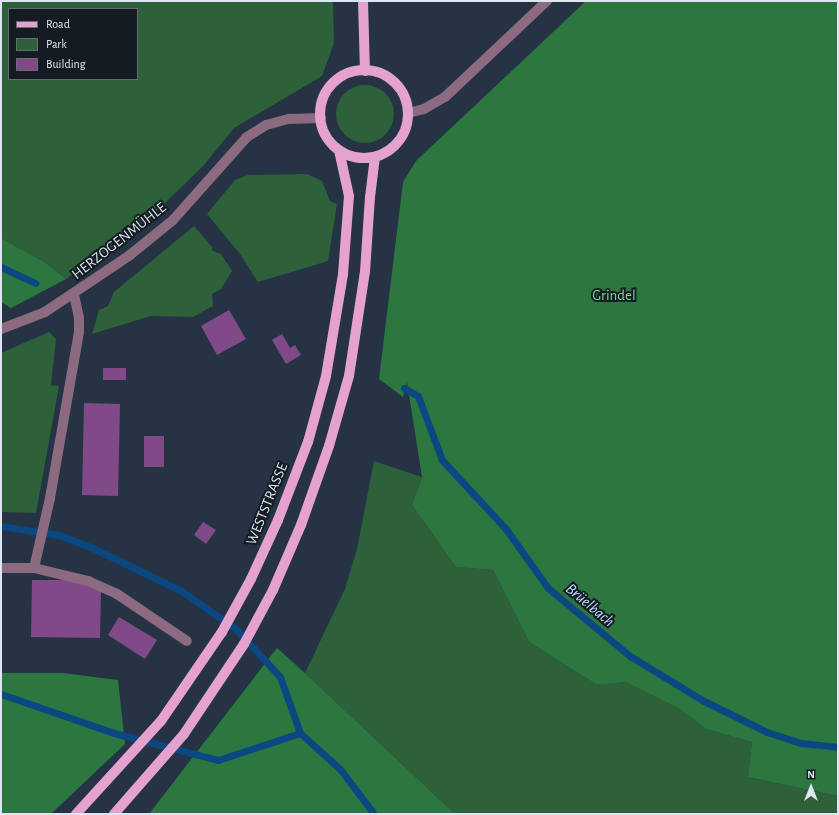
<!DOCTYPE html>
<meta charset="utf-8">
<style>
body{margin:0}
#map{position:relative;width:839px;height:815px;overflow:hidden;background:#253344;font-family:"Alegreya Sans",sans-serif}
div>[style]{position:absolute}
[style*='--x']{left:calc(var(--x)*1px);top:calc(var(--y)*1px);width:calc(var(--w)*1px);rotate:calc(var(--a)*1deg)}
.green>*{inset:0;background:#2d6139}
.round{border-radius:50%}
.forest>*{inset:0;background:#2c773f}
.stream>*{height:7px;margin:-3.5px;padding:0 3.5px;transform-origin:3.5px;border-radius:3.5px;background:#0b4882}
.building>*{inset:0;background:#804a89}
.minor>*{height:10px;margin:-5px;padding:0 5px;transform-origin:5px;border-radius:5px;background:#8c6b80}
.major>*{height:10px;margin:-5px;padding:0 5px;transform-origin:5px;border-radius:5px;background:#e5a2ce}
.major>.ring{margin:-5px;padding:0;box-sizing:content-box;background:none;border:10px solid #e5a2ce;border-radius:50%}
span{translate:-50% -50%;white-space:nowrap;text-align:center;line-height:1.15;-webkit-text-stroke:4px #141b22;paint-order:stroke}
.street-label{font-size:15px;color:#dde6f1}
.park-label{font-size:15px;color:#78da8c}
.water-label{font-size:16px;color:#bedbfe;font-style:italic}
.frame{position:absolute;inset:0;border:2px solid #dde6f1;pointer-events:none}
.legend{position:absolute;left:8px;top:8px;width:130px;height:72px;box-sizing:border-box;background:#141b22;border:1px solid #646c75;margin:0;padding:5px 7px;list-style:none;font-size:12px;color:#dde6f1}
.legend li{display:flex;align-items:center;gap:8px;height:20px}
.legend b{width:20px;border:1px solid #646c75}
.north{position:absolute;left:791px;top:767px;width:40px;height:40px;-webkit-text-stroke:3px #141b22;paint-order:stroke;rotate:0deg;font-size:11px;font-weight:700;line-height:16px;text-align:center;color:#dde6f1}
.north::after{content:'';display:block;margin:auto;width:14px;height:18px;background:#dde6f1;clip-path:polygon(50% 0,100% 100%,50% 72%,0 100%)}
</style>
<div id="map">
<div class="green">
<div style="clip-path:polygon(evenodd,1px 1px,333px 1px,334px 43px,322px 76px,234px 128px,203px 166px,134px 233px,66px 279px,46px 263px,1px 238px,1px 1px,9px 9px,137px 9px,137px 79px,9px 79px,9px 9px)"></div>
<div class="round" style="left:336px;top:85px;width:58px;height:58px"></div>
<div style="clip-path:polygon(307px 174px,322px 181px,330px 201px,337px 204px,328px 261px,258px 282px,240px 254px,207px 214px,235px 180px,248px 175px)"></div>
<div style="clip-path:polygon(194px 226px,213px 248px,211px 250px,221px 254px,232px 271px,221px 289px,212px 294px,213px 306px,193px 317px,151px 316px,92px 334px,99px 310px,108px 306px,114px 292px)"></div>
<div style="clip-path:polygon(49px 332px,56px 339px,51px 385px,59px 386px,36px 513px,1px 512px,1px 353px)"></div>
<div style="clip-path:polygon(374px 461px,422px 477px,412px 505px,456px 567px,493px 570px,529px 642px,597px 685px,625px 682px,680px 709px,706px 729px,752px 742px,748px 777px,838px 796px,838px 814px,455px 814px,305px 673px,345px 589px,357px 549px)"></div>
</div>
<div class="forest">
<div style="clip-path:polygon(586px 1px,838px 1px,838px 796px,748px 777px,752px 742px,706px 729px,680px 709px,625px 682px,597px 685px,529px 642px,493px 570px,456px 567px,412px 505px,422px 477px,407px 382px,403px 397px,379px 379px,403px 182px,416px 161px)"></div>
<div style="clip-path:polygon(1px 238px,46px 263px,66px 279px,11px 308px,1px 302px)"></div>
<div style="clip-path:polygon(277px 648px,305px 673px,455px 814px,149px 814px)"></div>
<div style="clip-path:polygon(1px 673px,63px 673px,118px 680px,125px 744px,51px 814px,1px 813px)"></div>
</div>
<div class="stream">
<div style="--x:1;--y:267;--w:38;--a:25"></div>
<div style="--x:404;--y:388;--w:16;--a:30"></div>
<div style="--x:418;--y:396;--w:68;--a:69.4"></div>
<div style="--x:442;--y:460;--w:94;--a:47.2"></div>
<div style="--x:506;--y:529;--w:72;--a:54.6"></div>
<div style="--x:548;--y:588;--w:107;--a:39.7"></div>
<div style="--x:630;--y:656;--w:84;--a:31.4"></div>
<div style="--x:702;--y:700;--w:72;--a:26.2"></div>
<div style="--x:767;--y:732;--w:36;--a:18"></div>
<div style="--x:801;--y:743;--w:37;--a:6"></div>
<div style="--x:1;--y:526;--w:59;--a:8.8"></div>
<div style="--x:59;--y:535;--w:39;--a:21"></div>
<div style="--x:95;--y:549;--w:98;--a:26"></div>
<div style="--x:183;--y:592;--w:66;--a:35.1"></div>
<div style="--x:237;--y:630;--w:64;--a:47.5"></div>
<div style="--x:280;--y:677;--w:59;--a:70.3"></div>
<div style="--x:300;--y:733;--w:54;--a:42"></div>
<div style="--x:340;--y:769;--w:56;--a:52.9"></div>
<div style="--x:1;--y:694;--w:120;--a:19"></div>
<div style="--x:114;--y:733;--w:107;--a:14.6"></div>
<div style="--x:218;--y:760;--w:86;--a:-18.2"></div>
</div>
<div class="building">
<div style="clip-path:polygon(229px 310px,246px 339px,217px 355px,201px 326px)"></div>
<div style="clip-path:polygon(282px 334px,290px 348px,295px 345px,301px 355px,286px 364px,272px 340px)"></div>
<div style="clip-path:polygon(103px 368px,126px 368px,126px 380px,103px 380px)"></div>
<div style="clip-path:polygon(84px 403px,120px 404px,118px 496px,82px 495px)"></div>
<div style="clip-path:polygon(144px 436px,164px 436px,164px 467px,144px 467px)"></div>
<div style="clip-path:polygon(203px 522px,216px 530px,206px 544px,194px 535px)"></div>
<div style="clip-path:polygon(32px 580px,81px 580px,101px 591px,100px 638px,31px 637px)"></div>
<div style="clip-path:polygon(119px 617px,157px 640px,145px 659px,108px 635px)"></div>
</div>
<div class="minor">
<div style="--x:408;--y:113;--w:16;--a:-14"></div>
<div style="--x:424;--y:109;--w:24;--a:-30"></div>
<div style="--x:445;--y:97;--w:140;--a:-43.3"></div>
<div style="--x:1;--y:329;--w:47;--a:-21.1"></div>
<div style="--x:45;--y:312;--w:102;--a:-33.8"></div>
<div style="--x:130;--y:255;--w:55;--a:-39.1"></div>
<div style="--x:173;--y:220;--w:111;--a:-48.3"></div>
<div style="--x:247;--y:137;--w:22;--a:-32"></div>
<div style="--x:266;--y:125;--w:24;--a:-15"></div>
<div style="--x:289;--y:119;--w:32;--a:-2"></div>
<div style="--x:1;--y:568;--w:33;--a:0"></div>
<div style="--x:34;--y:568;--w:72;--a:-77.1"></div>
<div style="--x:50;--y:498;--w:169;--a:-80.1"></div>
<div style="--x:79;--y:332;--w:14;--a:-90"></div>
<div style="--x:79;--y:318;--w:25;--a:-102"></div>
<div style="--x:34;--y:568;--w:56;--a:13.5"></div>
<div style="--x:88;--y:581;--w:32;--a:24"></div>
<div style="--x:117;--y:594;--w:84;--a:33.9"></div>
</div>
<div class="major">
<div style="--x:363;--y:1;--w:70;--a:88.4"></div>
<div class="ring" style="left:320px;top:70px;width:78px;height:78px"></div>
<div style="--x:76;--y:814;--w:126;--a:-47.6"></div>
<div style="--x:161;--y:721;--w:108;--a:-55.6"></div>
<div style="--x:222;--y:632;--w:60;--a:-61.3"></div>
<div style="--x:251;--y:579;--w:65;--a:-65.4"></div>
<div style="--x:278;--y:520;--w:84;--a:-69"></div>
<div style="--x:308;--y:442;--w:68;--a:-74.7"></div>
<div style="--x:326;--y:376;--w:103;--a:-80.5"></div>
<div style="--x:343;--y:274;--w:78;--a:-85.6"></div>
<div style="--x:349;--y:196;--w:47;--a:-102.3"></div>
<div style="--x:114;--y:814;--w:106;--a:-48.8"></div>
<div style="--x:184;--y:734;--w:108;--a:-56.3"></div>
<div style="--x:244;--y:644;--w:61;--a:-61.8"></div>
<div style="--x:273;--y:590;--w:71;--a:-66.7"></div>
<div style="--x:301;--y:525;--w:84;--a:-70.5"></div>
<div style="--x:329;--y:446;--w:73;--a:-74.1"></div>
<div style="--x:349;--y:376;--w:105;--a:-81.3"></div>
<div style="--x:365;--y:272;--w:75;--a:-86.2"></div>
<div style="--x:370;--y:197;--w:40;--a:-82.9"></div>
</div>
<div class="street-label">
<span style="left:119px;top:241px;rotate:-38deg">HERZOGENMÜHLE</span>
<span style="left:267px;top:504px;rotate:-68deg">WESTSTRASSE</span>
</div>
<div class="park-label">
<span style="left:614px;top:296px">Grindel</span>
</div>
<div class="water-label">
<span style="left:590px;top:605px;rotate:40deg">Brüelbach</span>
</div>
<div class="frame"></div>
<ul class="legend">
<li><b style="height:5px;background:#e5a2ce"></b>Road</li>
<li><b style="height:11px;background:#2d6139"></b>Park</li>
<li><b style="height:11px;background:#804a89"></b>Building</li>
</ul>
<div class="north">N</div>
</div>
